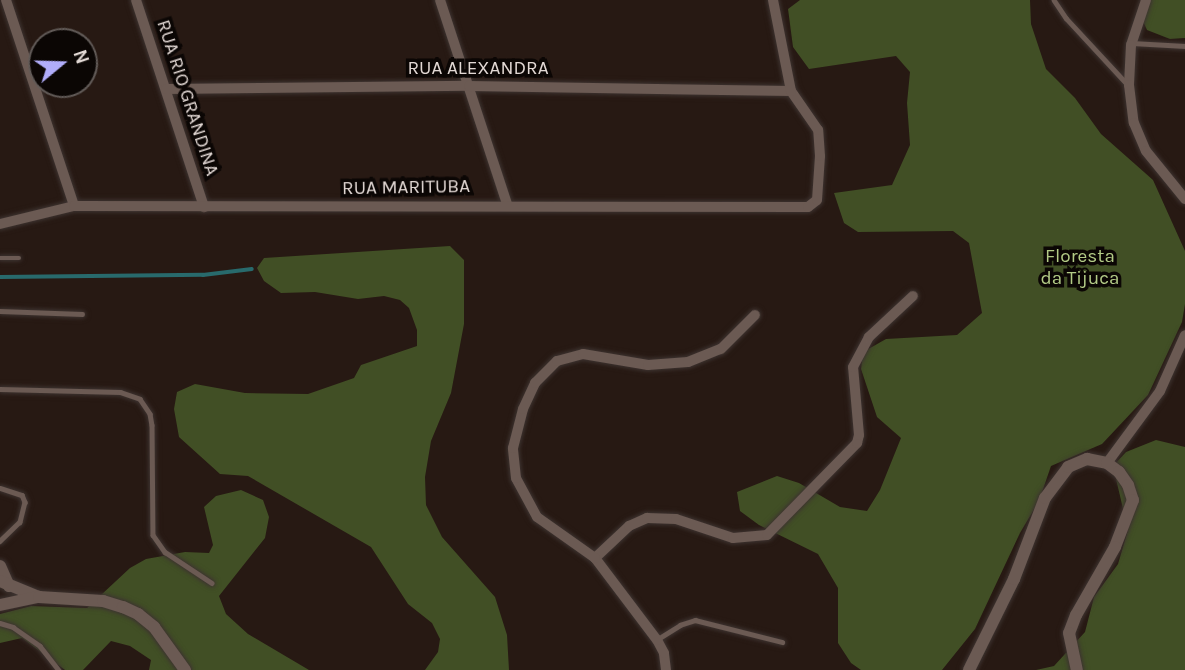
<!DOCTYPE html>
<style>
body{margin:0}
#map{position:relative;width:1185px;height:670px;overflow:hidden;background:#271913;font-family:Karla,sans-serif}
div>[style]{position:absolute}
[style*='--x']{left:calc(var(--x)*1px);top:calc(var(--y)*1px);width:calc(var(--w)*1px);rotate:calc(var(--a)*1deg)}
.forest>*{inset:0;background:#414f25}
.stream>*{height:3.5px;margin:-1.75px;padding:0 1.75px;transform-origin:1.75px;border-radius:1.75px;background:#286a6c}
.roads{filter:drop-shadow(0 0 2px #3d3330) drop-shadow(0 0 2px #3d3330)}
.service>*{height:4.5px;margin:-2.25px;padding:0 2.25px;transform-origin:2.25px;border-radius:2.25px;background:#6b5a53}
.minor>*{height:10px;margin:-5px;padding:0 5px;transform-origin:5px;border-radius:5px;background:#6b5a53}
.secondary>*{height:12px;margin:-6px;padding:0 6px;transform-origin:6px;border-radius:6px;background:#6b5a53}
span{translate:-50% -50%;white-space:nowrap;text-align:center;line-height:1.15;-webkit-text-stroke:7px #0b0604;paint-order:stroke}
.street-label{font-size:19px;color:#e2d8d4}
.park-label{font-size:19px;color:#b3cb86}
.north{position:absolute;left:28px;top:28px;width:70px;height:70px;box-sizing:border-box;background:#0b0604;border:2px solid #615a57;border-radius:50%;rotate:71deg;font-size:19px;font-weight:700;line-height:28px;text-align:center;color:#e2d8d4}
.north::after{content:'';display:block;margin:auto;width:24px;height:32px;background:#b1adfa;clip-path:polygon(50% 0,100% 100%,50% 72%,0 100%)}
</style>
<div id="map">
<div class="forest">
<div style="clip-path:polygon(800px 0,1030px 0,1031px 24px,1046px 69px,1075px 98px,1101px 134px,1153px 180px,1185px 251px,1185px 304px,1182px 322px,1148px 395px,1102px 444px,1051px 466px,1039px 501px,1020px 533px,975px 629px,942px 670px,861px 670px,851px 663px,838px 643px,838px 588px,818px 554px,759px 525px,740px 511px,737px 492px,777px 476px,799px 483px,840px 507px,867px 511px,880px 490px,901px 438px,877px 417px,861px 369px,863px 352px,886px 339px,957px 335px,982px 313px,969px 243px,953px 231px,858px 232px,844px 223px,834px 193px,892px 185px,910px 145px,907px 103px,910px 72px,896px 56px,809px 69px,793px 47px,788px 9px)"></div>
<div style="clip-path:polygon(1144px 0,1185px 0,1185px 38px,1170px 39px,1147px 30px,1142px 19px)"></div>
<div style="clip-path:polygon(450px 246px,464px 260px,464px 324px,451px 393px,431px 441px,425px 477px,426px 505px,442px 537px,495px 597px,507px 635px,509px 670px,425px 670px,438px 652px,440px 639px,432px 623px,408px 604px,371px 547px,248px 476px,220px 474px,179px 437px,174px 409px,177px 392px,195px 384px,245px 393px,308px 394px,354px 378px,361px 365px,417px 346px,417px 330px,409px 308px,400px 300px,384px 296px,358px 299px,315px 292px,281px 293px,264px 281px,257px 268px,264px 258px)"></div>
<div style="clip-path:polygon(1156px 440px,1185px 447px,1185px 670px,1036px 670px,1054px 666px,1085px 632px,1094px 597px,1118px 564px,1128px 530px,1113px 466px,1126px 452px)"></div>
<div style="clip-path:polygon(241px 490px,263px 500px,269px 517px,265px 538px,219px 596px,226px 614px,248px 634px,309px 670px,149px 670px,151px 660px,130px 646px,111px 641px,83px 670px,65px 670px,22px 638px,0 643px,0 614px,31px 606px,87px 608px,130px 568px,146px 559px,185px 552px,209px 553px,213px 545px,204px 507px,216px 496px)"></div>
</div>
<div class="stream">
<div style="--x:0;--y:277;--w:203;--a:-0.6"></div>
<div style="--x:203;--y:275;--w:49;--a:-7"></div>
</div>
<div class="roads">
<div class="service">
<div style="--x:1054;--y:0;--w:22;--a:56"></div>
<div style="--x:1066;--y:18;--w:91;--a:47.2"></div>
<div style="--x:1132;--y:43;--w:53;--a:3.2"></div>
<div style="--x:0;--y:258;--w:19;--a:0"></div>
<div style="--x:0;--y:311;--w:82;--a:2.1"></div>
<div style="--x:0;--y:389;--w:120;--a:1.4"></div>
<div style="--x:120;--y:392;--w:21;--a:19"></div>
<div style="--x:140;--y:399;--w:18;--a:56"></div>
<div style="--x:150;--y:414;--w:11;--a:80"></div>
<div style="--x:152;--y:425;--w:110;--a:89.5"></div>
<div style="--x:153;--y:535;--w:21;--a:55"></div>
<div style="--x:165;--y:552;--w:56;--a:33.4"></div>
<div style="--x:0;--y:488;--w:23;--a:18"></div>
<div style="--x:22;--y:495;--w:8;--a:67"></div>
<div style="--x:25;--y:502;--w:21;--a:104"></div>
<div style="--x:20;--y:522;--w:28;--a:136"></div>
<div style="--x:0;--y:623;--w:14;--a:17"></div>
<div style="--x:13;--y:627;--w:33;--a:35"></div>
<div style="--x:40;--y:646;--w:31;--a:52"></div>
<div style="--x:658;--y:639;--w:26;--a:-32"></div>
<div style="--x:680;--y:625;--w:16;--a:-18"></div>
<div style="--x:695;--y:620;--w:90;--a:14.2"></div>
</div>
<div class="minor">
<div style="--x:6;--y:0;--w:217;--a:71.7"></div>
<div style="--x:136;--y:0;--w:218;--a:71.8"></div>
<div style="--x:440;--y:0;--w:215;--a:71.8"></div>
<div style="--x:1146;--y:0;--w:47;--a:108.4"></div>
<div style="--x:1131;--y:45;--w:40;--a:92.9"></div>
<div style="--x:1129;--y:85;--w:38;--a:83"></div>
<div style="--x:1134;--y:123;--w:30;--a:67"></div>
<div style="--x:1146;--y:151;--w:62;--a:50.9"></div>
<div style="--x:166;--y:89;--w:303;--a:-0.6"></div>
<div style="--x:469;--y:86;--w:322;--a:0.9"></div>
<div style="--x:0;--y:224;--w:76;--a:-13.7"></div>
<div style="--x:74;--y:206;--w:734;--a:0.08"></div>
<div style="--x:808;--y:207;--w:11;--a:-38"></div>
<div style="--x:817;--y:200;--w:44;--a:-86.1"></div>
<div style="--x:820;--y:156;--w:26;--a:-94"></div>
<div style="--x:818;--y:130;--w:47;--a:-124.7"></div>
<div style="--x:791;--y:91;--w:93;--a:-101.2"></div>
<div style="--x:1107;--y:463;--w:89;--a:-53.6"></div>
<div style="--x:1160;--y:391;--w:61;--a:-65.9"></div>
<div style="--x:595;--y:558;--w:47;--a:-43.3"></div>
<div style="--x:629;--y:526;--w:20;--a:-24"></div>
<div style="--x:647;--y:518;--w:29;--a:2"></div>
<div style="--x:676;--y:519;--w:60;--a:18.4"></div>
<div style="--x:733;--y:538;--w:34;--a:-5"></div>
<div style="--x:767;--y:535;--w:129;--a:-45.6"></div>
<div style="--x:857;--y:443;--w:8;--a:-76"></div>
<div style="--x:859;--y:435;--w:68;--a:-95"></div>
<div style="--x:853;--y:367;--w:34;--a:-62"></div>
<div style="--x:869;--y:337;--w:60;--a:-43"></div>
<div style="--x:666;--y:670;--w:17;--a:-97"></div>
<div style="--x:664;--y:653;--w:15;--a:-118"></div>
<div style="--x:657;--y:640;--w:103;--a:-127.1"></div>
<div style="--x:595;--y:558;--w:71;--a:-144.7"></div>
<div style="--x:537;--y:517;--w:44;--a:-118.3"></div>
<div style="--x:516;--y:478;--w:30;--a:-96"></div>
<div style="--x:513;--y:448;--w:40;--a:-75.6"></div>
<div style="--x:523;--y:409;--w:29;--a:-65"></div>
<div style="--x:535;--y:383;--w:31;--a:-45"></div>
<div style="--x:557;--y:361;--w:27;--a:-15"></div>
<div style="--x:583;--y:354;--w:66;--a:9.6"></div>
<div style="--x:648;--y:365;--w:40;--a:-4.3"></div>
<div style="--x:688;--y:362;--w:35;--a:-22"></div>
<div style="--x:721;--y:349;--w:48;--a:-45"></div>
</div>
<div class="secondary">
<div style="--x:0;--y:566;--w:22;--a:66"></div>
<div style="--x:0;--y:581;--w:42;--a:22.3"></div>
<div style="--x:0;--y:605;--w:40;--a:-12"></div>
<div style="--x:39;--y:597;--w:64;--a:3.6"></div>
<div style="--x:103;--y:601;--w:21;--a:17"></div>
<div style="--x:123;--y:607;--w:17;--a:25"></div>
<div style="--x:138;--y:614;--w:21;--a:39"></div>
<div style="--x:154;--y:627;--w:53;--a:54.2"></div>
<div style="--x:969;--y:670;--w:102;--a:-63.7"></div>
<div style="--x:1014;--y:579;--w:87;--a:-69.1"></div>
<div style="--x:1045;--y:498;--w:39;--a:-53"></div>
<div style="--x:1068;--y:467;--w:21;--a:-23"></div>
<div style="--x:1087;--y:459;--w:20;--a:11"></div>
<div style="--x:1107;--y:463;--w:15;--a:37"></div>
<div style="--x:1119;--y:472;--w:16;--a:55"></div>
<div style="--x:1128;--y:485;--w:16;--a:72"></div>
<div style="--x:1133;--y:500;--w:50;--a:111"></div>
<div style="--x:1115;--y:547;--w:78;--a:119.8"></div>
<div style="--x:1076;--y:615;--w:19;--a:111"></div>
<div style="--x:1069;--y:633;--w:38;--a:78"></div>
</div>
</div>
<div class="street-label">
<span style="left:478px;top:69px">RUA ALEXANDRA</span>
<span style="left:187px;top:98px;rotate:72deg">RUA RIO GRANDINA</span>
<span style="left:406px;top:188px;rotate:-1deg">RUA MARITUBA</span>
</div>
<div class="park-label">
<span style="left:1080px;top:268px">Floresta<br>da Tijuca</span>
</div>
<div class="north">N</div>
</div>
